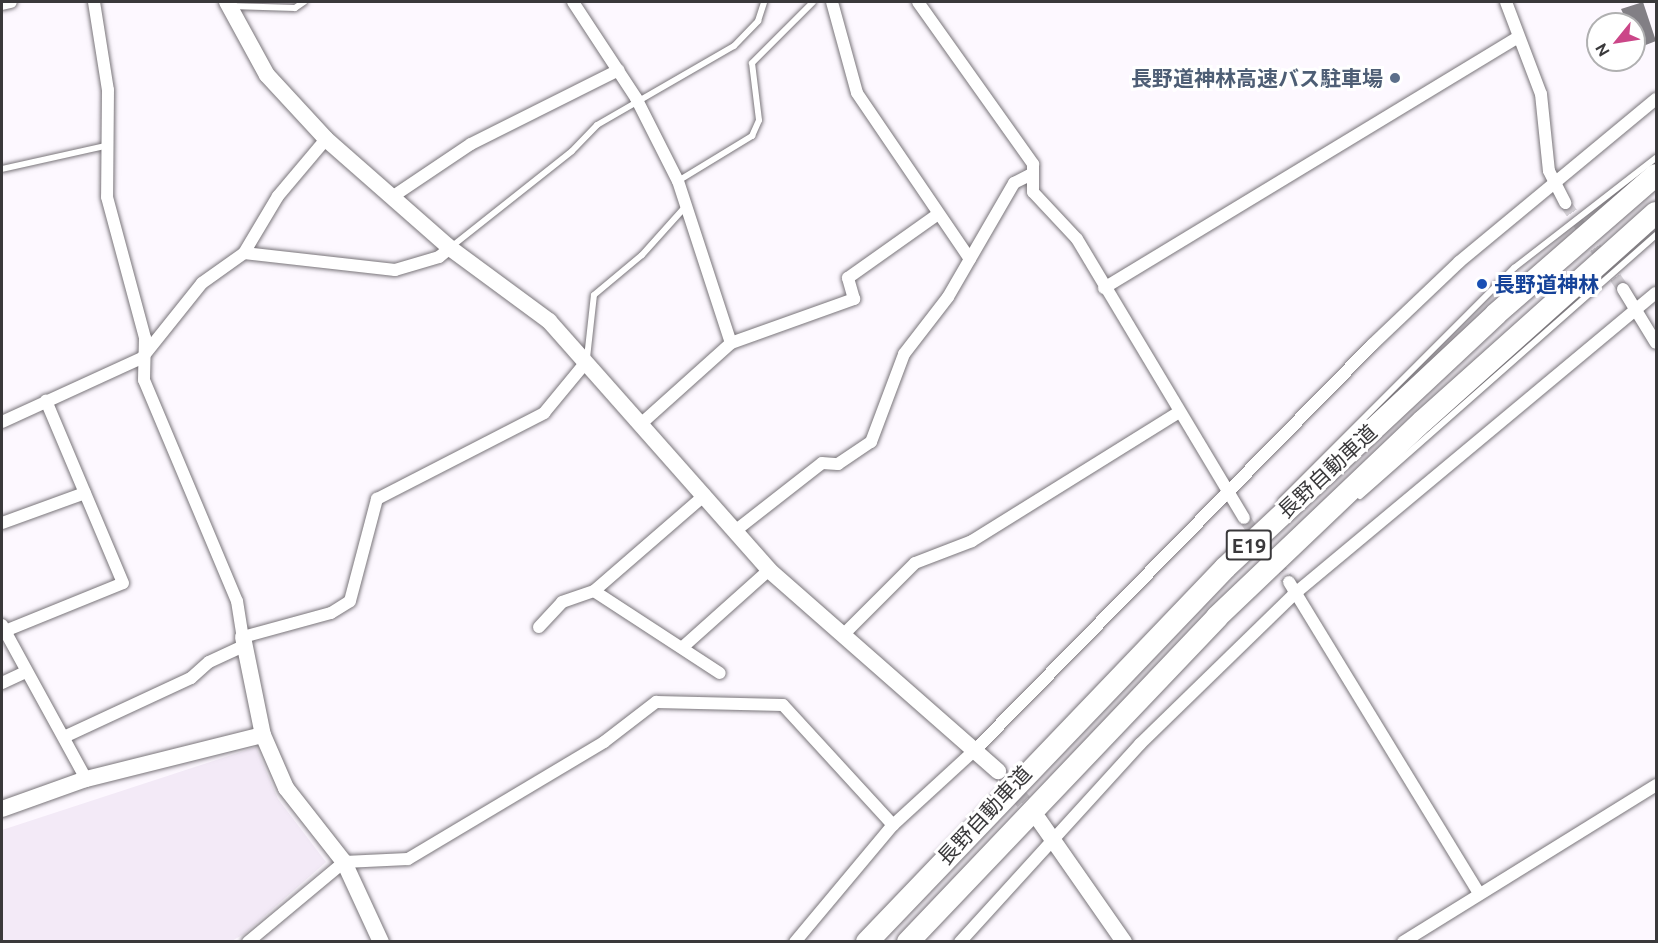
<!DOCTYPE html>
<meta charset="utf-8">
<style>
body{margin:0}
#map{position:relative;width:1658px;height:943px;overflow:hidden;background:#fdf8ff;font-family:Ubuntu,"Noto Sans JP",sans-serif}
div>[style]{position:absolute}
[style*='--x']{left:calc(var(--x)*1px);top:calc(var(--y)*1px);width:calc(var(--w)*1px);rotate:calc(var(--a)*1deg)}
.built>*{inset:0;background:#f3eaf7}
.building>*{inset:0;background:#827f85}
.street-tunnel>*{height:12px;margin-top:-6px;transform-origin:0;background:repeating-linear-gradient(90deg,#d6d2d8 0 12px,transparent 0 18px)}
.secondary-tunnel>*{height:16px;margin-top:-8px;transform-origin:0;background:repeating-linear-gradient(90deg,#d6d2d8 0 16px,transparent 0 24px)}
.roads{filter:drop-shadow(0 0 2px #79757a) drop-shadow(0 0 2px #79757a)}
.lane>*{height:6px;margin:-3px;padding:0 3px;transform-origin:3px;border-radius:3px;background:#fff}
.street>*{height:12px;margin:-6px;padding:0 6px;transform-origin:6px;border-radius:6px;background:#fff}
.secondary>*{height:16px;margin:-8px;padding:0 8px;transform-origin:8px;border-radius:8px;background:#fff}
.highway>*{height:22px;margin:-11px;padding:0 11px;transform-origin:11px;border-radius:11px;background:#fff}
.dots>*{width:16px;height:16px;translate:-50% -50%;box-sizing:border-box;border:3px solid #fff;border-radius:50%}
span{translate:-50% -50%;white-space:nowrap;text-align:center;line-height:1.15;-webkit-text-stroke:6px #fff;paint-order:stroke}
.shield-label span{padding:2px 4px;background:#fff;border:2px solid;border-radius:4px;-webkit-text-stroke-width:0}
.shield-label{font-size:20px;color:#3a393b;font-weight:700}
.service-label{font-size:21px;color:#4e5e75;font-weight:700}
.right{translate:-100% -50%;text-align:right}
.transit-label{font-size:21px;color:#164399;font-weight:700}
.left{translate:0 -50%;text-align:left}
.street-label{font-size:21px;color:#3a393b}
.frame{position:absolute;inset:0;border:3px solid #3a393b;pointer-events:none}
.north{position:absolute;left:1586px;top:12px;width:60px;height:60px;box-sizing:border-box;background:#fff;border:2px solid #b0b0b1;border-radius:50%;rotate:240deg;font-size:16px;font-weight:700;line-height:24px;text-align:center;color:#3a393b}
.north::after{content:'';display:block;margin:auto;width:21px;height:27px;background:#cb4688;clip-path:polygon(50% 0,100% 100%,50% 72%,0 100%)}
</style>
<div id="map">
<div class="built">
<div style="clip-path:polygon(256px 747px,278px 799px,326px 862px,244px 934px,230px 942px,2px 941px,2px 830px)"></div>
</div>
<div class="building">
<div style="clip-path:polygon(1643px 2px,1656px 41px,1638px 48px,1634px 24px,1628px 24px,1621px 9px)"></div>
</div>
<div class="street-tunnel">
<div style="--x:1565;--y:203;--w:104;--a:56"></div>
<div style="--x:1244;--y:518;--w:78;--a:54.9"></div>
</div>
<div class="secondary-tunnel">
<div style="--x:998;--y:771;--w:62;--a:50.2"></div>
</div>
<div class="roads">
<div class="lane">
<div style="--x:231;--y:6;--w:64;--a:1.8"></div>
<div style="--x:295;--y:8;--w:11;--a:-34"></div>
<div style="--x:2;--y:169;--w:110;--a:-12.6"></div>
<div style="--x:678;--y:181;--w:87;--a:-31.3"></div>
<div style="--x:752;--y:136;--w:17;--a:-66"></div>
<div style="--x:759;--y:120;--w:57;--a:-97"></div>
<div style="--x:752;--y:63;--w:86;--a:-45"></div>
<div style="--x:451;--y:247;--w:154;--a:-38.4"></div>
<div style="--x:572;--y:151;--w:36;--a:-46"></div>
<div style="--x:597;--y:125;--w:158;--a:-30"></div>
<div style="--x:734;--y:46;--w:35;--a:-46"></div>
<div style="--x:758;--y:21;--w:20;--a:-72"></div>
<div style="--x:587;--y:358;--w:63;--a:-83.7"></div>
<div style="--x:594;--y:295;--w:62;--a:-39.8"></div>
<div style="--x:642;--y:255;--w:66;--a:-48.1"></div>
<div style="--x:1360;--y:496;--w:395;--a:-41.4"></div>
<div style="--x:1281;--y:501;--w:330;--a:-45"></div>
<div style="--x:1514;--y:268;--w:180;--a:-37.8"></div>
</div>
<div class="street">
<div style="--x:94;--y:2;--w:89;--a:81"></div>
<div style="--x:108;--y:90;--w:107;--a:90.5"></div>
<div style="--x:107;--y:197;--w:146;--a:74.9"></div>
<div style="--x:145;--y:338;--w:42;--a:91.4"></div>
<div style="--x:144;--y:380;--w:240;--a:67.2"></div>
<div style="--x:237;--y:601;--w:36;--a:81"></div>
<div style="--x:243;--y:637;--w:91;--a:-15.3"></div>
<div style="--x:331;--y:613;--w:22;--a:-32"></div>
<div style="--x:350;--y:601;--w:106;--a:-75.2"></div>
<div style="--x:377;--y:499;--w:188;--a:-27.2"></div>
<div style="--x:544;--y:413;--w:66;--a:-50.5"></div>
<div style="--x:573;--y:2;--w:115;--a:56.7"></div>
<div style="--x:636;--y:98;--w:93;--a:63.2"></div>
<div style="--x:678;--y:181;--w:170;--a:71.9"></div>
<div style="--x:832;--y:2;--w:94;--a:74.6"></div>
<div style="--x:857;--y:93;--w:201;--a:55.8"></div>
<div style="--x:918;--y:2;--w:199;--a:54.6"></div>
<div style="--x:1033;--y:164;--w:28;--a:90"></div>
<div style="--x:1033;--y:192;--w:64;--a:46.9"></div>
<div style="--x:1077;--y:239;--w:325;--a:59.1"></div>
<div style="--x:1506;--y:2;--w:98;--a:69.2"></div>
<div style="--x:1541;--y:94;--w:77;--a:84.1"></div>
<div style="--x:1549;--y:171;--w:36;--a:63"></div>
<div style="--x:2;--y:4;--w:9;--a:-13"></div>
<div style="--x:392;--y:197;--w:95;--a:-33.9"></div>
<div style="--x:471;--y:144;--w:165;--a:-26.6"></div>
<div style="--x:244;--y:253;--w:152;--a:6.4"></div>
<div style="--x:395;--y:270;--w:46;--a:-16.5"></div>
<div style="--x:439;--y:257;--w:14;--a:-39"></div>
<div style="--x:1104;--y:288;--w:482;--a:-31.2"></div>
<div style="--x:1623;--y:289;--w:63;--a:58.6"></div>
<div style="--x:2;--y:422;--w:154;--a:-24.6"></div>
<div style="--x:142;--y:358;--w:96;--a:-51.3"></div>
<div style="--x:202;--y:283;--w:52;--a:-35.5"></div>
<div style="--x:244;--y:253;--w:66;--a:-59.2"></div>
<div style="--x:278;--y:196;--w:75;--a:-49.9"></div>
<div style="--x:643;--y:422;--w:118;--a:-41.9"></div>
<div style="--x:731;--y:343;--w:131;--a:-19.7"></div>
<div style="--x:854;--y:299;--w:22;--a:-106"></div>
<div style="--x:848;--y:278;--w:110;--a:-35.4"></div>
<div style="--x:2;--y:523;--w:88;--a:-19.9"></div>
<div style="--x:735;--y:531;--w:110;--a:-38"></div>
<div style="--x:822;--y:463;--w:16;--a:4"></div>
<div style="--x:838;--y:464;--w:40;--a:-34"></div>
<div style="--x:871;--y:442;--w:94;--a:-69.4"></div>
<div style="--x:904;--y:354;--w:72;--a:-52.3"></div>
<div style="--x:948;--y:297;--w:132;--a:-59.9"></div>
<div style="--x:1014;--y:183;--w:18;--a:-27"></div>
<div style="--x:1289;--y:582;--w:364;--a:58.6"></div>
<div style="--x:594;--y:591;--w:147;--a:-40.9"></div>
<div style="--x:2;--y:625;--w:7;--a:63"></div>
<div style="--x:5;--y:631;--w:127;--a:-22.1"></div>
<div style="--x:123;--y:583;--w:198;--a:-112.9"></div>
<div style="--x:539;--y:627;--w:34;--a:-47"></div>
<div style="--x:562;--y:602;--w:34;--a:-19"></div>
<div style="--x:594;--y:591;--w:150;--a:33.1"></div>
<div style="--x:5;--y:631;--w:169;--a:61.3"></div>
<div style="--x:845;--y:633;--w:99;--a:-45"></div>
<div style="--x:915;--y:563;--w:61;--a:-21.1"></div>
<div style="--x:972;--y:541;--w:243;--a:-31.9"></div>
<div style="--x:684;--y:646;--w:114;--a:-41.8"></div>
<div style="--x:2;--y:683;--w:26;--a:-25"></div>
<div style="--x:64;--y:737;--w:140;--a:-24.9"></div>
<div style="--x:191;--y:678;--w:24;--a:-42"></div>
<div style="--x:209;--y:662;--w:38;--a:-25"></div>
<div style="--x:248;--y:942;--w:125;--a:-39.8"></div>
<div style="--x:344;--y:862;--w:64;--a:-2.7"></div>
<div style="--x:408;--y:859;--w:228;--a:-30.8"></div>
<div style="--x:604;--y:742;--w:66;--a:-37.6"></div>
<div style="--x:656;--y:702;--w:127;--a:1.4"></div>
<div style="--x:783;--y:705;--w:163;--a:47.5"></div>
<div style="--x:795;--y:942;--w:153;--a:-50.1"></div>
<div style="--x:893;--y:825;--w:113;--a:-42.5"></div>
<div style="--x:976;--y:749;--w:567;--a:-45.57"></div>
<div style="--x:1373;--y:344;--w:119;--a:-43.6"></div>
<div style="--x:1459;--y:262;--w:256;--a:-39.6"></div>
<div style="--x:960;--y:942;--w:268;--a:-47.7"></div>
<div style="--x:1140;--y:744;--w:214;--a:-44.2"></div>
<div style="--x:1293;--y:595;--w:472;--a:-39.8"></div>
<div style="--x:1403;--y:942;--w:298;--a:-31.8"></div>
</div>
<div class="secondary">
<div style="--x:227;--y:2;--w:83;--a:61.3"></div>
<div style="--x:267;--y:75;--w:87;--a:47.3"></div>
<div style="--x:326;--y:139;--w:165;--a:41.3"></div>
<div style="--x:450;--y:248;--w:123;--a:36.4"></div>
<div style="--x:549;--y:321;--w:332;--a:48.5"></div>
<div style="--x:769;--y:570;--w:305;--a:41.3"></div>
<div style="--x:243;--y:637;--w:100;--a:78.5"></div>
<div style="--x:263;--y:735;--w:58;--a:66.5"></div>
<div style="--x:286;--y:788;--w:94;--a:51.9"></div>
<div style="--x:344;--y:862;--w:88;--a:65.2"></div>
<div style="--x:2;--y:809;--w:89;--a:-19.7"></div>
<div style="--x:86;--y:779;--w:182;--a:-14"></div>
<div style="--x:1039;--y:820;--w:149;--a:55.1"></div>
</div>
<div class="highway">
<div style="--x:867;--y:942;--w:518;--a:-46.25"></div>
<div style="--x:1225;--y:568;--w:371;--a:-43.1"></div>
<div style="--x:1496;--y:314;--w:212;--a:-41"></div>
<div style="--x:908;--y:942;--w:448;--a:-46.4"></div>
<div style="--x:1217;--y:617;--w:284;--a:-43.6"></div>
<div style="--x:1423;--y:421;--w:312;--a:-41.8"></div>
</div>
</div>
<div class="dots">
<div style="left:1395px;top:78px;background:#5c6f8a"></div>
<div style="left:1482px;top:284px;background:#1a4fb4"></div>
</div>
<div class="shield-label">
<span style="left:1249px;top:545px">E19</span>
</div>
<div class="service-label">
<span class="right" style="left:1383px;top:78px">長野道神林高速バス駐車場</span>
</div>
<div class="transit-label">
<span class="left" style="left:1494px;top:284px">長野道神林</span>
</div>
<div class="street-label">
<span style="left:1327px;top:471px;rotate:-43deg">長野自動車道</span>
<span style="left:984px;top:815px;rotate:-47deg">長野自動車道</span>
</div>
<div class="frame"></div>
<div class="north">N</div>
</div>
